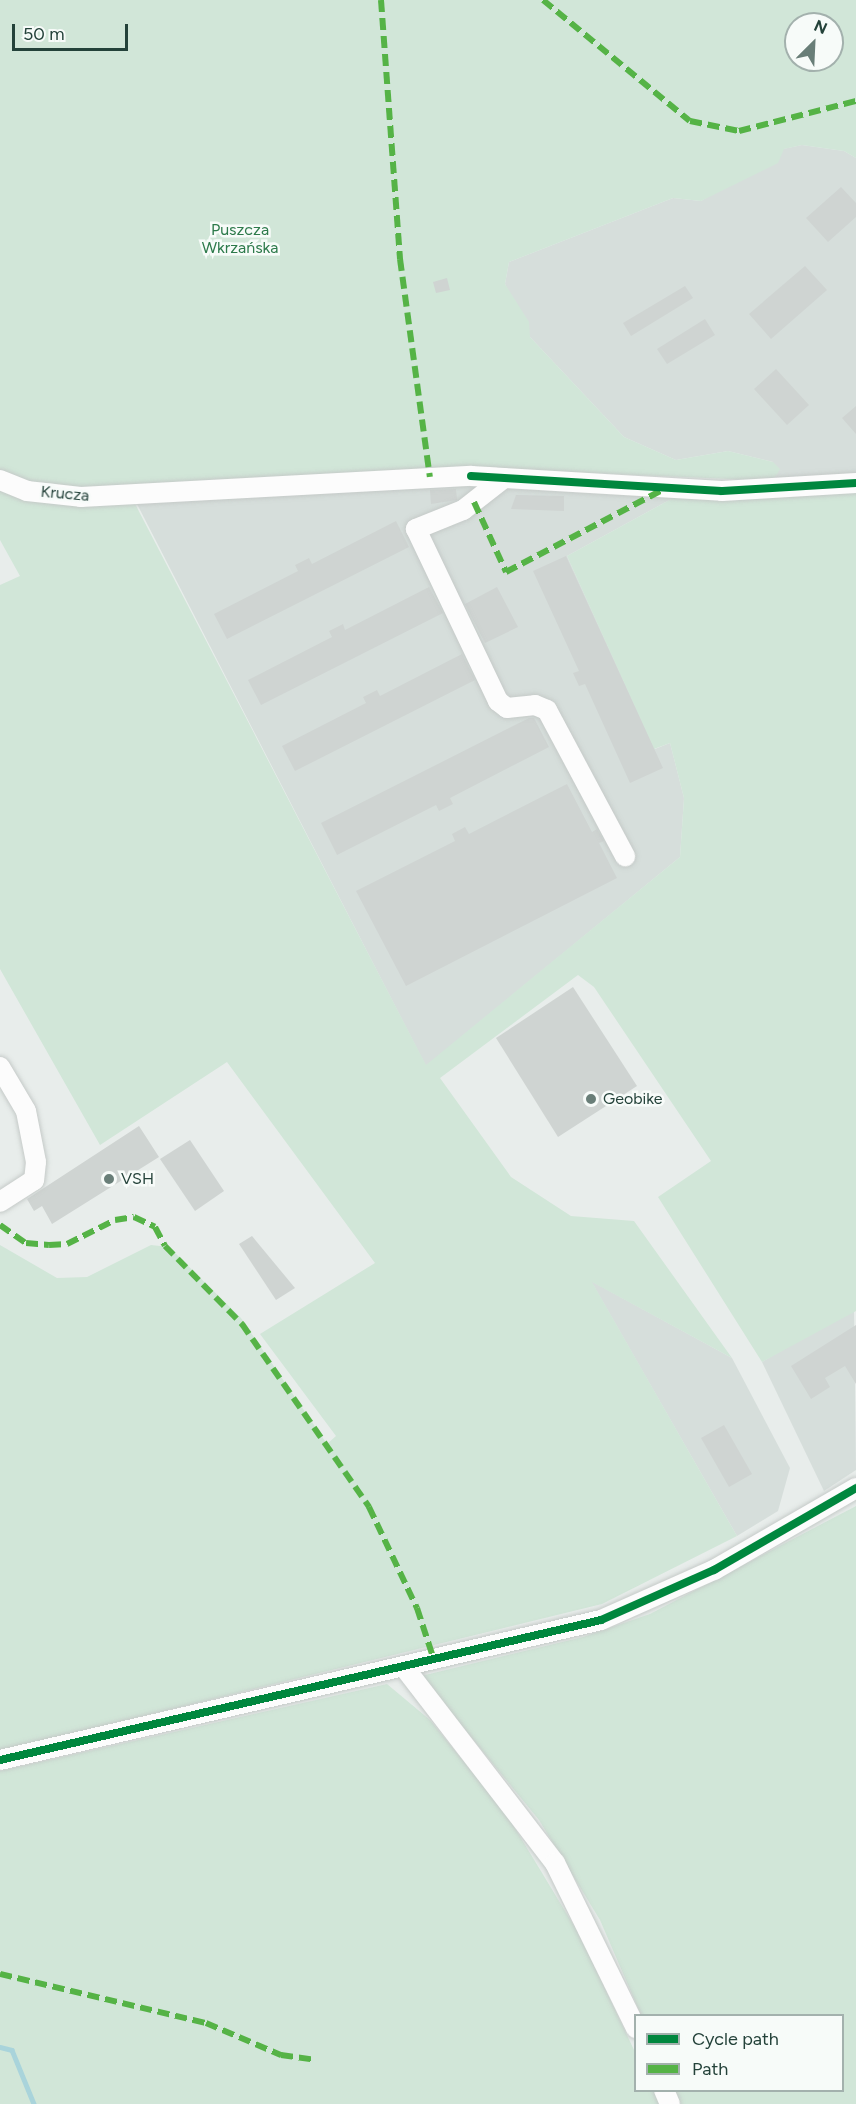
<!DOCTYPE html>
<meta charset="utf-8">
<style>
body{margin:0}
#map{position:relative;width:856px;height:2104px;overflow:hidden;background:#e8edeb;font-family:Figtree,sans-serif}
div>[style]{position:absolute}
[style*='--x']{left:calc(var(--x)*1px);top:calc(var(--y)*1px);width:calc(var(--w)*1px);rotate:calc(var(--a)*1deg)}
.built>*{inset:0;background:#d6dedb}
.green>*{inset:0;background:#d1e6d8}
.stream>*{height:4.5px;margin:-2.25px;padding:0 2.25px;transform-origin:2.25px;border-radius:2.25px;background:#a9d4db}
.building>*{inset:0;background:#cfd4d2}
.roads{filter:drop-shadow(0 0 2px #c5cac8) drop-shadow(0 0 2px #c5cac8)}
.minor>*{height:20px;margin:-10px;padding:0 10px;transform-origin:10px;border-radius:10px;background:#fcfcfc}
.quiet>*{height:6px;margin-top:-3px;transform-origin:0;background:repeating-linear-gradient(90deg,#55b346 0 12px,transparent 0 18px)}
.cycleway>*{height:8px;margin:-4px;padding:0 4px;transform-origin:4px;border-radius:4px;background:#00873e}
.dots>*{width:16px;height:16px;translate:-50% -50%;box-sizing:border-box;border:3px solid #f7fbf9;border-radius:50%}
span{translate:-50% -50%;white-space:nowrap;text-align:center;line-height:1.15;-webkit-text-stroke:5px #f7fbf9;paint-order:stroke}
.park-label{font-size:16px;color:#2d7a4b}
.street-label{font-size:16px;color:#24423a}
.poi-label{font-size:16px;color:#24423a}
.left{translate:0 -50%;text-align:left}
.legend{position:absolute;left:634px;top:2014px;width:210px;height:78px;box-sizing:border-box;background:#f7fbf9;border:2px solid #a3b1ad;margin:0;padding:8px 10px;list-style:none;font-size:18px;color:#24423a}
.legend li{display:flex;align-items:center;gap:12px;height:30px}
.legend b{width:30px;border:2px solid #a3b1ad}
.north{position:absolute;left:784px;top:12px;width:60px;height:60px;box-sizing:border-box;background:#f7fbf9;border:2px solid #a3b1ad;border-radius:50%;rotate:24deg;font-size:16px;font-weight:700;line-height:24px;text-align:center;color:#24423a}
.north::after{content:'';display:block;margin:auto;width:21px;height:27px;background:#697e78;clip-path:polygon(50% 0,100% 100%,50% 72%,0 100%)}
.scale{position:absolute;left:12px;top:24px;width:116px;height:27px;box-sizing:border-box;border:3px solid #24423a;border-top:0;padding-left:8px;font-size:18px;line-height:21px;white-space:nowrap;color:#24423a;-webkit-text-stroke:4px #f7fbf9;paint-order:stroke}
</style>
<div id="map">
<div class="built">
<div style="clip-path:polygon(802px 145px,844px 151px,856px 158px,856px 477px,773px 481px,773px 462px,728px 451px,676px 460px,624px 437px,530px 337px,505px 284px,509px 262px,673px 198px,701px 201px,783px 149px)"></div>
<div style="clip-path:polygon(459px 486px,673px 498px,567px 556px,655px 749px,670px 743px,684px 798px,680px 857px,426px 1066px,137px 504px)"></div>
<div style="clip-path:polygon(591px 1281px,732px 1358px,790px 1468px,778px 1511px,737px 1536px)"></div>
<div style="clip-path:polygon(854px 1307px,856px 1470px,824px 1491px,762px 1362px)"></div>
</div>
<div class="green">
<div style="clip-path:polygon(evenodd,0 0,856px 0,856px 158px,844px 151px,802px 145px,784px 149px,778px 163px,701px 201px,673px 198px,509px 262px,505px 284px,529px 322px,530px 337px,624px 437px,676px 460px,728px 451px,773px 462px,780px 469px,773px 481px,474px 468px,212px 480px,131px 496px,426px 1065px,680px 857px,684px 798px,670px 743px,654px 749px,567px 556px,673px 498px,856px 491px,856px 1311px,762px 1362px,658px 1197px,711px 1161px,594px 987px,578px 975px,440px 1078px,511px 1177px,571px 1216px,634px 1221px,732px 1358px,592px 1282px,737px 1536px,602px 1604px,0 1751px,0 1245px,57px 1278px,87px 1277px,151px 1245px,169px 1247px,241px 1318px,327px 1444px,336px 1436px,260px 1334px,375px 1263px,227px 1062px,100px 1145px,0 969px,0 585px,20px 576px,0 540px,0 0,796px 24px,832px 24px,832px 60px,796px 60px,796px 24px)"></div>
<div style="clip-path:polygon(856px 1506px,856px 2104px,679px 2104px,674px 2091px,842px 2090px,842px 2016px,641px 2015px,600px 1920px,539px 1820px,421px 1676px,583px 1637px,650px 1614px)"></div>
<div style="clip-path:polygon(387px 1684px,430px 1720px,507px 1815px,579px 1934px,635px 2052px,636px 2090px,654px 2091px,660px 2104px,0 2104px,0 1771px)"></div>
</div>
<div class="stream">
<div style="--x:0;--y:2047;--w:12;--a:14"></div>
<div style="--x:12;--y:2050;--w:58;--a:67.8"></div>
</div>
<div class="building">
<div style="clip-path:polygon(841px 187px,856px 203px,856px 217px,828px 242px,806px 218px)"></div>
<div style="clip-path:polygon(805px 266px,827px 290px,771px 339px,749px 314px)"></div>
<div style="clip-path:polygon(447px 278px,450px 290px,436px 293px,433px 282px)"></div>
<div style="clip-path:polygon(685px 286px,693px 298px,631px 336px,623px 323px)"></div>
<div style="clip-path:polygon(705px 319px,715px 335px,667px 364px,657px 349px)"></div>
<div style="clip-path:polygon(776px 369px,809px 405px,787px 425px,754px 389px)"></div>
<div style="clip-path:polygon(856px 406px,856px 434px,842px 418px)"></div>
<div style="clip-path:polygon(456px 489px,457px 500px,431px 504px,430px 490px)"></div>
<div style="clip-path:polygon(516px 495px,564px 496px,564px 511px,511px 509px)"></div>
<div style="clip-path:polygon(396px 521px,409px 547px,227px 639px,214px 614px,298px 571px,295px 565px,309px 558px,312px 564px)"></div>
<div style="clip-path:polygon(566px 556px,663px 768px,630px 783px,585px 684px,579px 686px,573px 673px,579px 671px,533px 571px)"></div>
<div style="clip-path:polygon(429px 587px,443px 613px,261px 705px,248px 680px,332px 637px,329px 631px,343px 624px,345px 630px)"></div>
<div style="clip-path:polygon(497px 587px,518px 627px,485px 643px,465px 604px)"></div>
<div style="clip-path:polygon(462px 654px,475px 680px,295px 771px,282px 746px,366px 703px,363px 697px,377px 690px,380px 696px)"></div>
<div style="clip-path:polygon(529px 718px,534px 718px,549px 747px,450px 798px,453px 804px,439px 811px,436px 805px,337px 855px,321px 823px)"></div>
<div style="clip-path:polygon(567px 784px,592px 832px,597px 829px,604px 841px,599px 843px,617px 878px,406px 986px,356px 891px,455px 841px,452px 834px,465px 827px,469px 834px)"></div>
<div style="clip-path:polygon(573px 987px,637px 1086px,558px 1137px,496px 1038px)"></div>
<div style="clip-path:polygon(139px 1126px,159px 1157px,52px 1224px,42px 1206px,34px 1211px,27px 1199px)"></div>
<div style="clip-path:polygon(190px 1140px,224px 1191px,195px 1211px,160px 1159px)"></div>
<div style="clip-path:polygon(252px 1236px,295px 1288px,276px 1300px,239px 1244px)"></div>
<div style="clip-path:polygon(856px 1325px,856px 1384px,845px 1366px,825px 1378px,830px 1387px,811px 1399px,791px 1366px)"></div>
<div style="clip-path:polygon(724px 1425px,752px 1474px,729px 1487px,701px 1438px)"></div>
</div>
<div class="roads">
<div class="minor">
<div style="--x:504;--y:478;--w:52;--a:142"></div>
<div style="--x:463;--y:510;--w:51;--a:158"></div>
<div style="--x:416;--y:529;--w:191;--a:64.5"></div>
<div style="--x:498;--y:701;--w:11;--a:38"></div>
<div style="--x:507;--y:708;--w:28;--a:-6"></div>
<div style="--x:535;--y:705;--w:13;--a:23"></div>
<div style="--x:547;--y:710;--w:166;--a:61.9"></div>
<div style="--x:0;--y:480;--w:29;--a:22"></div>
<div style="--x:27;--y:491;--w:54;--a:6.3"></div>
<div style="--x:81;--y:497;--w:391;--a:-3.1"></div>
<div style="--x:471;--y:476;--w:251;--a:3.4"></div>
<div style="--x:722;--y:491;--w:134;--a:-3.4"></div>
<div style="--x:0;--y:1067;--w:51;--a:59.4"></div>
<div style="--x:26;--y:1111;--w:52;--a:78.9"></div>
<div style="--x:36;--y:1162;--w:18;--a:96"></div>
<div style="--x:34;--y:1180;--w:40;--a:147.1"></div>
<div style="--x:404;--y:1667;--w:247;--a:52.4"></div>
<div style="--x:555;--y:1863;--w:184;--a:63.9"></div>
<div style="--x:0;--y:1760;--w:617;--a:-13.11"></div>
<div style="--x:601;--y:1620;--w:124;--a:-23.9"></div>
<div style="--x:714;--y:1570;--w:164;--a:-30"></div>
<div style="--x:664;--y:2090;--w:15;--a:67"></div>
</div>
</div>
<div class="quiet">
<div style="--x:381;--y:0;--w:260;--a:85.8"></div>
<div style="--x:400;--y:259;--w:220;--a:82.2"></div>
<div style="--x:543;--y:0;--w:190;--a:39.5"></div>
<div style="--x:690;--y:121;--w:50;--a:11.5"></div>
<div style="--x:739;--y:131;--w:121;--a:-14.4"></div>
<div style="--x:474;--y:502;--w:77;--a:65.4"></div>
<div style="--x:506;--y:572;--w:178;--a:-27.7"></div>
<div style="--x:0;--y:1225;--w:32;--a:35"></div>
<div style="--x:26;--y:1243;--w:23;--a:5"></div>
<div style="--x:49;--y:1245;--w:18;--a:-3"></div>
<div style="--x:67;--y:1244;--w:54;--a:-26.6"></div>
<div style="--x:115;--y:1220;--w:19;--a:-9"></div>
<div style="--x:134;--y:1217;--w:23;--a:25"></div>
<div style="--x:155;--y:1227;--w:21;--a:62"></div>
<div style="--x:165;--y:1246;--w:110;--a:45.4"></div>
<div style="--x:242;--y:1324;--w:223;--a:55.2"></div>
<div style="--x:369;--y:1507;--w:112;--a:64.6"></div>
<div style="--x:417;--y:1608;--w:55;--a:71.9"></div>
<div style="--x:0;--y:1974;--w:212;--a:13.4"></div>
<div style="--x:206;--y:2023;--w:82;--a:23.1"></div>
<div style="--x:281;--y:2055;--w:35;--a:8"></div>
</div>
<div class="cycleway">
<div style="--x:471;--y:476;--w:251;--a:3.4"></div>
<div style="--x:722;--y:491;--w:134;--a:-3.4"></div>
<div style="--x:0;--y:1760;--w:617;--a:-13.11"></div>
<div style="--x:601;--y:1620;--w:124;--a:-23.9"></div>
<div style="--x:714;--y:1570;--w:164;--a:-30"></div>
</div>
<div class="dots">
<div style="left:591px;top:1099px;background:#697e78"></div>
<div style="left:109px;top:1179px;background:#697e78"></div>
</div>
<div class="park-label">
<span style="left:240px;top:239px">Puszcza<br>Wkrzańska</span>
</div>
<div class="street-label">
<span style="left:65px;top:494px;rotate:5deg">Krucza</span>
</div>
<div class="poi-label">
<span class="left" style="left:603px;top:1099px">Geobike</span>
<span class="left" style="left:121px;top:1179px">VSH</span>
</div>
<ul class="legend">
<li><b style="height:8px;background:#00873e"></b>Cycle path</li>
<li><b style="height:8px;background:#55b346"></b>Path</li>
</ul>
<div class="north">N</div>
<div class="scale">50 m</div>
</div>
